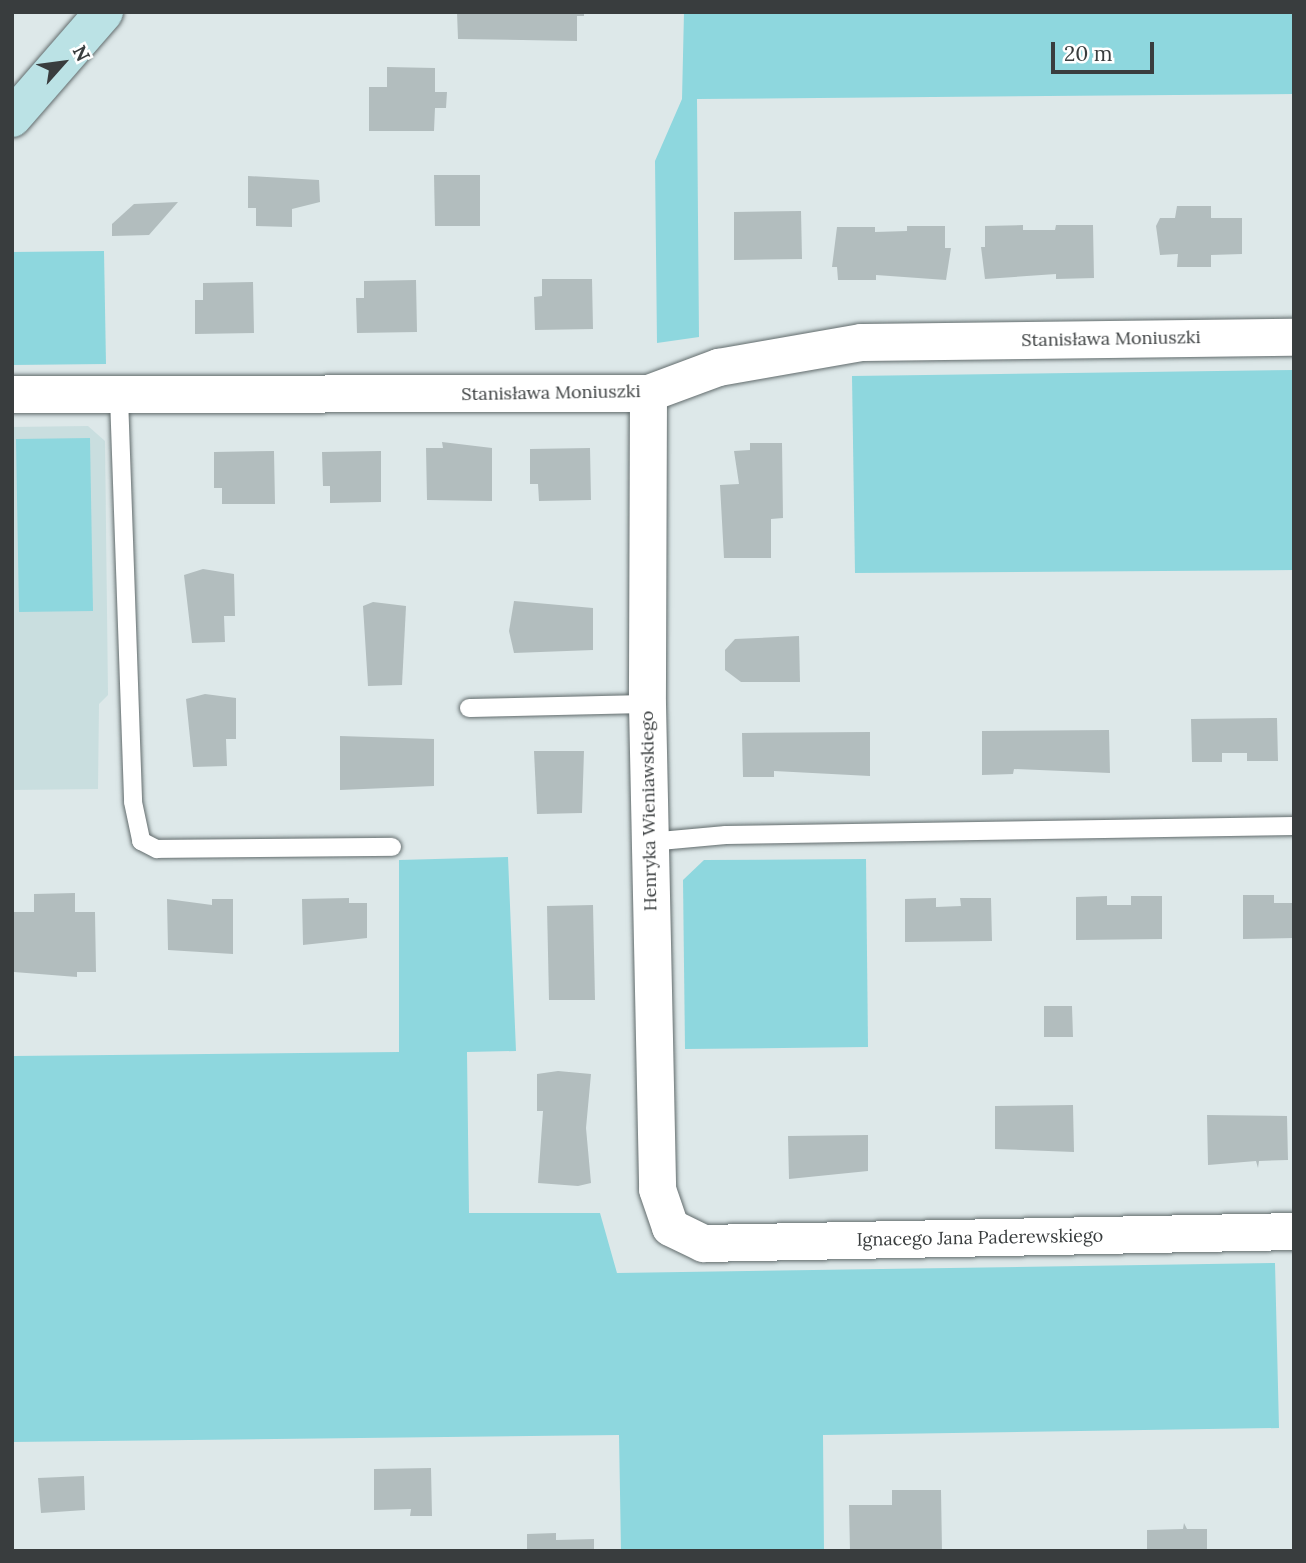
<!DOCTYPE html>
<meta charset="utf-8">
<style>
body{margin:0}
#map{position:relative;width:1306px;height:1563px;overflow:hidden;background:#dde8e9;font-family:Lora,serif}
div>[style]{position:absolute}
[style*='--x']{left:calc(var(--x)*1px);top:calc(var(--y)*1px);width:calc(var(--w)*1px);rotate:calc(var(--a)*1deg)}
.built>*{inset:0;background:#c9dedf}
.green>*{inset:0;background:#8ed7de}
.building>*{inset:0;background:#b2bdbe}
.roads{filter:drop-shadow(0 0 2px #616b6c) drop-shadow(0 0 2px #616b6c)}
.lane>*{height:18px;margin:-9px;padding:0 9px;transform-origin:9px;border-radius:9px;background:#fff}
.street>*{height:37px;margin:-18.5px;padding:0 18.5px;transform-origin:18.5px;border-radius:18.5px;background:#fff}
.secondary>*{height:38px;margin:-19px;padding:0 19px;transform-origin:19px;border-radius:19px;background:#bbe2e5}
span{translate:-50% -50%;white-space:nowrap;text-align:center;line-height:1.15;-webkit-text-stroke:5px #fff;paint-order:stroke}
.street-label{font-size:18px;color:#393d3e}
.frame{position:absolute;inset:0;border:14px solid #393d3e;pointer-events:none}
.north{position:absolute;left:28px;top:28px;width:70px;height:70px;-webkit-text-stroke:5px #fff;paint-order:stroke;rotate:62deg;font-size:19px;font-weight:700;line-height:28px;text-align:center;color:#393d3e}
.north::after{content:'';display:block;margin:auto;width:24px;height:32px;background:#393d3e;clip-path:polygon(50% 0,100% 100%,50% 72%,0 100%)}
.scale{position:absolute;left:1051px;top:42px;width:103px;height:32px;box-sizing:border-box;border:4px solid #393d3e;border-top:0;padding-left:9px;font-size:21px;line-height:24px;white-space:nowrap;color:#393d3e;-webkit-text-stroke:5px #fff;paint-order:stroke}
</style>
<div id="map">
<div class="built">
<div style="clip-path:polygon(88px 426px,105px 441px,108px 695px,99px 704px,98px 789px,12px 790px,12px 427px)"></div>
</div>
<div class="green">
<div style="clip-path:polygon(684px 12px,1294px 12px,1294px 94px,697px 99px,699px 337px,657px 343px,655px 161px,682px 99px)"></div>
<div style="clip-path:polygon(104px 251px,106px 364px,12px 365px,12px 252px)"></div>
<div style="clip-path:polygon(1294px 370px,1294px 570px,855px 573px,852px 376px)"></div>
<div style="clip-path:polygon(90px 438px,93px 611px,19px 612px,16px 439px)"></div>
<div style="clip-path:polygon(508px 857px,516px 1051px,467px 1052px,469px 1213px,600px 1213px,617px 1273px,1275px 1263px,1279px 1428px,823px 1435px,824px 1551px,621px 1551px,619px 1435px,12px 1442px,14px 1056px,399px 1052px,399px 860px)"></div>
<div style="clip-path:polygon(866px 859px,868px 1047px,685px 1049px,683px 880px,704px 860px)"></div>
</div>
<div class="building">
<div style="clip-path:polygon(457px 12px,584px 12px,584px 16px,577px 16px,577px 41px,458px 39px)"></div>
<div style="clip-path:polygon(387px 67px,435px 68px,435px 92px,447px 92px,446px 108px,435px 108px,434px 131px,369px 131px,369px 87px,387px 87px)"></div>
<div style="clip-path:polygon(434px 175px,480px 175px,480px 226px,435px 226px)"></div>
<div style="clip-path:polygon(248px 176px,319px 180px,320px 202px,292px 209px,292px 227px,256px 226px,256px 208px,248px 208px)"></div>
<div style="clip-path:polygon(178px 202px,149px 235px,112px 236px,112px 224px,134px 204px)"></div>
<div style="clip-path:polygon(1177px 206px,1211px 206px,1211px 218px,1242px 218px,1242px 254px,1211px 255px,1211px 267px,1177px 267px,1178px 254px,1160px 255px,1156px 226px,1160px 218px,1175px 218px)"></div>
<div style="clip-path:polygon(801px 211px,802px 259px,734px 260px,734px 212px)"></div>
<div style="clip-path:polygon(1023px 225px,1023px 230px,1055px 230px,1056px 225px,1093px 225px,1094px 278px,1056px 279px,1056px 274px,985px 279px,981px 247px,985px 247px,985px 226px)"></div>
<div style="clip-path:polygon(907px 226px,945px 226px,945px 248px,951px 248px,946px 280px,876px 275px,876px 280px,838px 280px,837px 267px,832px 267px,837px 227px,875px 227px,875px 232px,907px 231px)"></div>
<div style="clip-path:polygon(542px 279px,592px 279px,593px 329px,535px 330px,534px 297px,542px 296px)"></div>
<div style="clip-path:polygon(416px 280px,417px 332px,357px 333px,356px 298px,364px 298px,364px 281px)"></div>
<div style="clip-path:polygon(253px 282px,254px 333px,195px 334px,195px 300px,203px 300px,203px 283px)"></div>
<div style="clip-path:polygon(442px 442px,492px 448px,492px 501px,427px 500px,426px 448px,443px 448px)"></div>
<div style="clip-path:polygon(750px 443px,782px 443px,783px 518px,771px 519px,771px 558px,724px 558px,720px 485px,739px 484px,734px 451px,750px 450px)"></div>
<div style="clip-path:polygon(590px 448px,591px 500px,539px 501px,538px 484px,530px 484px,530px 449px)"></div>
<div style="clip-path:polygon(274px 451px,275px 504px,222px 504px,222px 488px,214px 488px,214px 452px)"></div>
<div style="clip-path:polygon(381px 451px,381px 502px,330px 503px,330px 486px,323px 486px,322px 452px)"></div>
<div style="clip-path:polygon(203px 569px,234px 574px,235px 616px,224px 616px,225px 642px,192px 643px,184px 575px)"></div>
<div style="clip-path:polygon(514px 601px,593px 608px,593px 650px,514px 653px,509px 631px)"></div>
<div style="clip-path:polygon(373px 602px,406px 606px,402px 685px,368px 686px,363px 606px)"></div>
<div style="clip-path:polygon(799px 636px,800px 682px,741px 682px,725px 670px,725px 650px,735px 639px)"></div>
<div style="clip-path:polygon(205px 694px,236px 698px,236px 739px,226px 739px,227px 766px,193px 767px,186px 699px)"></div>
<div style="clip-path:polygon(1277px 718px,1278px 761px,1247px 761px,1247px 753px,1222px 753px,1222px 762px,1192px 762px,1191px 719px)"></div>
<div style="clip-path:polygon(1109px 730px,1110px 773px,1014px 769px,1013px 774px,982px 775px,982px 731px)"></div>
<div style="clip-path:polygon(870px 732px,870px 776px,774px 771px,774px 777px,743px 777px,742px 733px)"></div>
<div style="clip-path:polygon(340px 736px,434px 739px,434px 786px,340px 790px)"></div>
<div style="clip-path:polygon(534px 751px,584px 751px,582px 813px,537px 814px)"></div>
<div style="clip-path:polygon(75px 893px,75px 912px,95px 912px,96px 972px,77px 972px,77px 977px,14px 972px,14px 912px,34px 912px,34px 894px)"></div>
<div style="clip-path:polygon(1243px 895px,1274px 895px,1274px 903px,1294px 903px,1294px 938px,1243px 939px)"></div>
<div style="clip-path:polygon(1107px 896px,1107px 905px,1131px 905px,1131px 896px,1162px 896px,1162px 939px,1076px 940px,1076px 897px)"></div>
<div style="clip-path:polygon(349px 898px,349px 903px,367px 903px,367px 938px,303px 945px,302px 899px)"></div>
<div style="clip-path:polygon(936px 898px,936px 907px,961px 906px,960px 898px,991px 898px,992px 941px,905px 942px,905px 899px)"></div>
<div style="clip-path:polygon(167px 899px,212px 905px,212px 899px,233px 899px,233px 954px,168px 950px)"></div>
<div style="clip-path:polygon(593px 905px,595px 1000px,549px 1000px,547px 906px)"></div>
<div style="clip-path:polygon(1044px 1006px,1072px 1006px,1073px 1037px,1044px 1037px)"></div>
<div style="clip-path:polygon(558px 1071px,591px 1074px,586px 1128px,591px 1183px,578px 1186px,538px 1183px,543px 1111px,537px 1111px,537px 1074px)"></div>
<div style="clip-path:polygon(1073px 1105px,1074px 1152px,995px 1149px,995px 1106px)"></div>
<div style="clip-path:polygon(1207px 1115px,1287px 1116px,1288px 1160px,1259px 1161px,1258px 1168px,1256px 1161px,1208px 1165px)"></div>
<div style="clip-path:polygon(868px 1135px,868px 1171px,789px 1179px,788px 1136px)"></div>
<div style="clip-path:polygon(431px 1468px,432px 1516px,410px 1516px,411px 1509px,374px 1510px,374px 1469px)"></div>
<div style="clip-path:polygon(84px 1476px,85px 1510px,41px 1513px,38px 1478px)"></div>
<div style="clip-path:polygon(892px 1490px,941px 1490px,942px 1551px,850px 1551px,849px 1505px,892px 1505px)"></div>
<div style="clip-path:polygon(1184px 1523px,1187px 1529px,1207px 1529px,1207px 1551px,1147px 1551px,1147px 1530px,1183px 1529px)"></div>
<div style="clip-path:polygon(556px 1533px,556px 1540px,594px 1539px,594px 1551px,527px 1551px,527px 1534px)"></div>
</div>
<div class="roads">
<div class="lane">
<div style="--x:119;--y:397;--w:405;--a:88"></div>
<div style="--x:133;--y:802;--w:40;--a:78"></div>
<div style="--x:141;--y:841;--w:18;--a:27"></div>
<div style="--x:157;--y:849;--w:235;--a:-0.5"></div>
<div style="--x:469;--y:708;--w:178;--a:-1.3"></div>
<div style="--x:649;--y:842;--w:77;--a:-5.2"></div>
<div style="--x:726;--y:835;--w:568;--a:-0.91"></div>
</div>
<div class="street">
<div style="--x:648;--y:393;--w:311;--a:90.2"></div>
<div style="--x:647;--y:704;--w:485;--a:88.8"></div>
<div style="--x:657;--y:1189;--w:40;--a:71.1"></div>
<div style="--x:670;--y:1227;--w:37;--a:26"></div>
<div style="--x:703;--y:1243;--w:591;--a:-1.16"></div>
<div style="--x:12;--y:394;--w:636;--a:-0.09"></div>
<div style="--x:648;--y:393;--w:75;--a:-20.4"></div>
<div style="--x:718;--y:367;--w:145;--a:-9.9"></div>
<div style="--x:861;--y:342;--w:433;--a:-0.7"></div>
</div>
<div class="secondary">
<div style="--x:12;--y:118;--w:140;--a:-49"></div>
</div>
</div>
<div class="street-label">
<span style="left:1111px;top:339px;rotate:-1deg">Stanisława Moniuszki</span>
<span style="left:551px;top:393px;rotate:-1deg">Stanisława Moniuszki</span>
<span style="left:649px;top:811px;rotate:-91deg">Henryka Wieniawskiego</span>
<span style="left:980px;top:1238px;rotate:-1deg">Ignacego Jana Paderewskiego</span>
</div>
<div class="frame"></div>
<div class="north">N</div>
<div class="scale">20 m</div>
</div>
